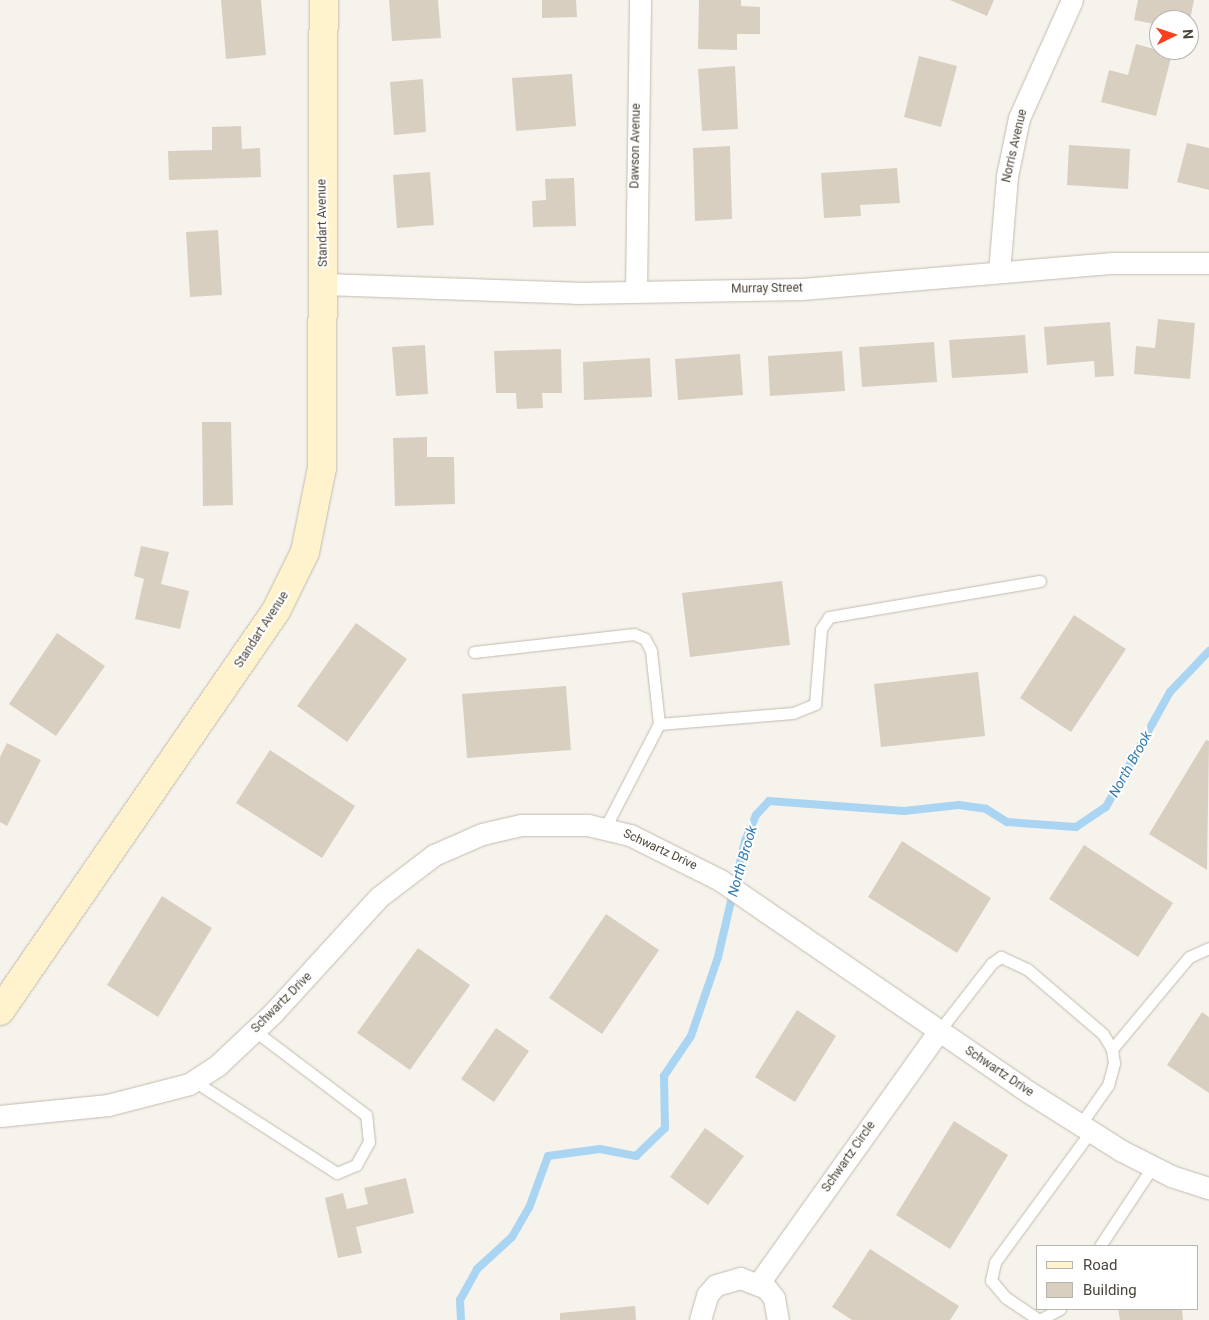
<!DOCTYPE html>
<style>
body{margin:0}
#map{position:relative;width:1209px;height:1320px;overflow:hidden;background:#f6f3ec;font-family:Roboto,sans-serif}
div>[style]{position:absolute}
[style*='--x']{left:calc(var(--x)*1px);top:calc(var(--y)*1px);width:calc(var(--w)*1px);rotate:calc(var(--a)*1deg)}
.stream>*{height:8px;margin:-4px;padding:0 4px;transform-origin:4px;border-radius:4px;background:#a9d4f2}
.building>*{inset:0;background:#d8cfc1}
.roads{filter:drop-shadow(0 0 1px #c2bbae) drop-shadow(0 0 1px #c2bbae)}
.lane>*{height:11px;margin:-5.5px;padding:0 5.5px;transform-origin:5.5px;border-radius:5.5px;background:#fff}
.street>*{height:21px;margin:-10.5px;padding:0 10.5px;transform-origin:10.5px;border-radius:10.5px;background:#fff}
.secondary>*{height:28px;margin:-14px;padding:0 14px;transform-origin:14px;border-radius:14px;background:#fff3cd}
span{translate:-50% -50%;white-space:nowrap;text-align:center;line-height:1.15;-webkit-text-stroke:4px #fff;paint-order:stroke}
.street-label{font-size:12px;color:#4b4439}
.water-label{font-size:14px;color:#2e7ab2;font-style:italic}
.legend{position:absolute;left:1036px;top:1245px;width:162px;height:65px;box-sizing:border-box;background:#fff;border:1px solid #b7b4b0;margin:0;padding:6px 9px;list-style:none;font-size:15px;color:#4b4439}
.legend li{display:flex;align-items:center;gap:10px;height:25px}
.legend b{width:25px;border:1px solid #b7b4b0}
.north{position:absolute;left:1149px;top:10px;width:50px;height:50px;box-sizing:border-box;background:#fff;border:1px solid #b7b4b0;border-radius:50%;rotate:86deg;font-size:14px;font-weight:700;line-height:20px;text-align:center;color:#4b4439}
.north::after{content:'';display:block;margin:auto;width:18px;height:22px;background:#fc3f1d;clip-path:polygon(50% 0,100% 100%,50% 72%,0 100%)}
</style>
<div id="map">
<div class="stream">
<div style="--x:461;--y:1320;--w:20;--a:-93"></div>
<div style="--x:460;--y:1300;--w:35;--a:-61"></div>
<div style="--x:477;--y:1269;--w:47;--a:-42.4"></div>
<div style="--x:512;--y:1237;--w:34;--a:-60"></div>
<div style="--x:529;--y:1208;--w:55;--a:-69.9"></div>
<div style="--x:548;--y:1156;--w:52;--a:-7.7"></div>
<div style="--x:600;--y:1149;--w:37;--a:11"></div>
<div style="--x:636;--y:1156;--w:40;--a:-44"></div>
<div style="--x:665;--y:1128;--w:52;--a:-91.1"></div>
<div style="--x:664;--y:1076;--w:48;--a:-56"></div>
<div style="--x:691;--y:1036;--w:83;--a:-71.1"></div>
<div style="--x:718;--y:957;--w:119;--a:-76.9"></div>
<div style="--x:745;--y:841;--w:28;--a:-67"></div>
<div style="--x:756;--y:815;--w:19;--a:-47"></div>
<div style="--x:769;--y:801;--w:135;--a:4.2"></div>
<div style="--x:904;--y:811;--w:55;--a:-6.2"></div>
<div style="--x:959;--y:805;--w:27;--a:8"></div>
<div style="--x:986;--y:809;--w:25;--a:32"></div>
<div style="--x:1007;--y:822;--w:69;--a:4.1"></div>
<div style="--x:1076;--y:827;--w:36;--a:-34"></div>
<div style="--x:1106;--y:807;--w:132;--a:-60.9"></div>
<div style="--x:1170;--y:692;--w:57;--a:-46.4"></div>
</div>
<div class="building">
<div style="clip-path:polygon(221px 0,261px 0,266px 55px,226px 59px)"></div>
<div style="clip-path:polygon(389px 0,438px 0,441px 38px,392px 41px)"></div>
<div style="clip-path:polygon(542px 0,576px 0,577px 17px,542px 18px)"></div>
<div style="clip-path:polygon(699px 0,741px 0,741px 6px,760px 7px,760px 34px,737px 34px,737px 50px,698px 49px)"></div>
<div style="clip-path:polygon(950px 0,994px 0,987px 16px)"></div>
<div style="clip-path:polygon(1138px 0,1194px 0,1190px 20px,1159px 20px,1159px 25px,1134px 20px)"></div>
<div style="clip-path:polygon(1136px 44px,1172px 54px,1156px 116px,1101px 102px,1109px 70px,1128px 75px)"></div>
<div style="clip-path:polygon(919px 56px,957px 66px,941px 127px,904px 117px)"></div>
<div style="clip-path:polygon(735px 66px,738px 129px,702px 131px,698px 69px)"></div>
<div style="clip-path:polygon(572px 74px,576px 126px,516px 131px,512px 78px)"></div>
<div style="clip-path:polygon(423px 79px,426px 132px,394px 135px,390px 82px)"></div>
<div style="clip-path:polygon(241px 126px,242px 149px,260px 148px,261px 177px,169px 180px,168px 151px,212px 150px,212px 127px)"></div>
<div style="clip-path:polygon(1187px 143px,1209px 148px,1209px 190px,1177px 182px)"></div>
<div style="clip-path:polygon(1069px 145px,1130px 149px,1128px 189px,1067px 185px)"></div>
<div style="clip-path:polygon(730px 146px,732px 219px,695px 221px,693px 148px)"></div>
<div style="clip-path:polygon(897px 168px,900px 203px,860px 205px,861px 216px,824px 218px,821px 173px)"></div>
<div style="clip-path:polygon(430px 172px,434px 225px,397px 228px,393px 175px)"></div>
<div style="clip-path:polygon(574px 178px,576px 226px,533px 227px,532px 201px,546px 200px,545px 179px)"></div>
<div style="clip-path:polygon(218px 230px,222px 295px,190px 297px,186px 232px)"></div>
<div style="clip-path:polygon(1158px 319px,1195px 323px,1190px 379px,1134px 374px,1136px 346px,1155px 348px)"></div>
<div style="clip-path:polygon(1110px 322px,1114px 376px,1095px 377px,1094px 361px,1047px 365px,1044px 327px)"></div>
<div style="clip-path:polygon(1025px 335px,1028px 373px,952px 378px,949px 340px)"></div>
<div style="clip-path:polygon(934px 342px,937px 382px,862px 387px,859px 347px)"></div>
<div style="clip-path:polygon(425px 345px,428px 394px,396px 396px,392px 347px)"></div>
<div style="clip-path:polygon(561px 349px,562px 393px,542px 393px,543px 408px,517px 409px,516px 393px,496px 393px,494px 351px)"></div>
<div style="clip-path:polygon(842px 351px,845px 391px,770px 396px,768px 356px)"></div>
<div style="clip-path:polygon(740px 354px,743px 395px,678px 400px,675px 359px)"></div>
<div style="clip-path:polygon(650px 358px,652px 397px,584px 400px,583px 362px)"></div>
<div style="clip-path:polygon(202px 422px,231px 422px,233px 505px,203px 506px)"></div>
<div style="clip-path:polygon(427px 437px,427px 457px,454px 457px,455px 504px,395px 506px,393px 438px)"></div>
<div style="clip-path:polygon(141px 546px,169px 552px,161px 584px,189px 591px,180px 629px,135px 619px,144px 579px,134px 576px)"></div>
<div style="clip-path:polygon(782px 581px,790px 645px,690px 657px,682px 593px)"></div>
<div style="clip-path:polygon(1074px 615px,1126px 649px,1071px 732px,1020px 698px)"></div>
<div style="clip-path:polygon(356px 623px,407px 659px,347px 742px,297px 706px)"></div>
<div style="clip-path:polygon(57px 633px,105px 666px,56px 736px,9px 704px)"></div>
<div style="clip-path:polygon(978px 672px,985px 736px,881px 747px,874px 684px)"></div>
<div style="clip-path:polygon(566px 686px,571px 750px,467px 758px,462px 694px)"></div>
<div style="clip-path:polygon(1206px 740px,1209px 741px,1207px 870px,1149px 834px)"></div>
<div style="clip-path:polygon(7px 743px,41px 760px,7px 826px,0 822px,0 757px)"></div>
<div style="clip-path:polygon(270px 750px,355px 806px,322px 858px,236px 803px)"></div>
<div style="clip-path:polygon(902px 841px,991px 898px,957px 953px,868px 897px)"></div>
<div style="clip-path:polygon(1084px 845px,1173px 903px,1138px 957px,1049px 899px)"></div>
<div style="clip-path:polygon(162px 896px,212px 928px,158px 1017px,107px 985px)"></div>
<div style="clip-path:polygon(606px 914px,659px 950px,602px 1034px,549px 998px)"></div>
<div style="clip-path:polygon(418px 948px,470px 985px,410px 1070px,357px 1033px)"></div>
<div style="clip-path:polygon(797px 1010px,836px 1036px,795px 1102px,755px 1077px)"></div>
<div style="clip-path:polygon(1202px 1012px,1209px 1017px,1209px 1093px,1167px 1065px)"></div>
<div style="clip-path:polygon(496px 1028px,529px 1051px,494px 1102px,461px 1079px)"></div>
<div style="clip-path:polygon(954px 1121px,1008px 1155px,950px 1249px,896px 1215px)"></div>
<div style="clip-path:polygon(705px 1128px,744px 1156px,708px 1205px,670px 1177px)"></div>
<div style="clip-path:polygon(406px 1178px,414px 1213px,356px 1227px,362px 1253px,338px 1258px,325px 1198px,343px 1193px,347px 1209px,368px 1204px,364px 1188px)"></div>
<div style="clip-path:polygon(870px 1249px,959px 1306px,950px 1320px,852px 1320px,832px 1307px)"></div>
<div style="clip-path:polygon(635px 1306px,636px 1320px,560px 1320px,560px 1313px)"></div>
<div style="clip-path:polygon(1118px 1309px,1182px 1309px,1183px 1320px,1120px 1320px)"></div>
</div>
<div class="roads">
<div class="lane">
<div style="--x:474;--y:652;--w:161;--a:-6.4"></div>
<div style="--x:634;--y:634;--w:12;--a:24"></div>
<div style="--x:645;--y:639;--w:13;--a:63"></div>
<div style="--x:651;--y:651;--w:73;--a:83.7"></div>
<div style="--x:605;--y:828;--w:117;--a:-62.6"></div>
<div style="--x:659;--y:724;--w:134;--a:-4.7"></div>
<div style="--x:793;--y:713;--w:24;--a:-22"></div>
<div style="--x:815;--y:704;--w:75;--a:-85.4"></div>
<div style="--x:821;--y:629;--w:14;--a:-56"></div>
<div style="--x:829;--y:617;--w:214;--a:-9.7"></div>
<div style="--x:939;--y:1031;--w:86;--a:-52.1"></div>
<div style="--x:992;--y:963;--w:11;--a:-34"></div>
<div style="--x:1001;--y:957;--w:29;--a:25"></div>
<div style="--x:1027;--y:969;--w:100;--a:40.5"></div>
<div style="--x:1103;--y:1034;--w:17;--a:59"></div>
<div style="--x:1112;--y:1049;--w:14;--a:82"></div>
<div style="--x:1114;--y:1063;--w:23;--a:105"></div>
<div style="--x:1108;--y:1085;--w:49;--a:125"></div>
<div style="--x:1112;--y:1049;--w:120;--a:-50.1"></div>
<div style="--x:1189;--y:957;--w:22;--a:-24"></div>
<div style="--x:194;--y:1081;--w:170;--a:32.8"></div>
<div style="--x:337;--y:1173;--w:21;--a:-23"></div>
<div style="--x:356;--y:1165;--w:26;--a:-61"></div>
<div style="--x:369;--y:1142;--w:27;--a:-96"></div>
<div style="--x:366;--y:1115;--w:139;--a:-142.9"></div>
<div style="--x:1100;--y:1246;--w:96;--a:-56.5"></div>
<div style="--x:1060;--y:1309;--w:24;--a:152"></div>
<div style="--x:1039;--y:1320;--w:40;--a:-146"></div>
<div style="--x:1006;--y:1298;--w:23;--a:-130"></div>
<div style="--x:991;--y:1280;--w:18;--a:-77"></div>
<div style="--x:995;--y:1262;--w:162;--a:-53.8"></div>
</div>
<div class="street">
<div style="--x:999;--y:272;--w:96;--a:-85.2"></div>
<div style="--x:1007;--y:176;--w:59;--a:-78.3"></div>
<div style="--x:1019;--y:118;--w:129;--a:-65.8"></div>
<div style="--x:324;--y:284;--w:252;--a:2"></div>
<div style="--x:576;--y:293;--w:226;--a:-1"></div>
<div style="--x:802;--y:289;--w:312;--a:-4.8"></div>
<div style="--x:1113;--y:263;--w:96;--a:0"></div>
<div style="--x:636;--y:291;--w:291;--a:-89.2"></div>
<div style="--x:0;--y:1116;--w:109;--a:-5.8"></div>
<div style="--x:108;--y:1105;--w:84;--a:-14.5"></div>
<div style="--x:189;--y:1084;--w:33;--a:-33"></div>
<div style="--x:217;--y:1066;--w:77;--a:-43.4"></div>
<div style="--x:273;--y:1013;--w:157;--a:-47.6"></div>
<div style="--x:379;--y:897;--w:69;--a:-37.4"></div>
<div style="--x:434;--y:855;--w:52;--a:-23.6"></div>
<div style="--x:482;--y:834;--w:40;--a:-13"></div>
<div style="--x:521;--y:825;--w:67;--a:0"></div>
<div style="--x:588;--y:825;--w:43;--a:13.4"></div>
<div style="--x:630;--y:835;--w:101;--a:26.6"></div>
<div style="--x:720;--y:880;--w:373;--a:34.5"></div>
<div style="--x:1027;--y:1091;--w:112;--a:32.3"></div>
<div style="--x:1122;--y:1151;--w:55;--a:27"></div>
<div style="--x:1171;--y:1176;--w:40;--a:18"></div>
<div style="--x:759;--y:1283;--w:310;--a:-54.5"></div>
<div style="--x:700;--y:1320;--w:26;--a:-74"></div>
<div style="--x:707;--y:1295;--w:13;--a:-48"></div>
<div style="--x:716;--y:1285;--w:25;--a:-16"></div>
<div style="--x:740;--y:1278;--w:28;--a:21"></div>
<div style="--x:766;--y:1288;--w:13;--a:51"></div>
<div style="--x:774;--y:1298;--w:22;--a:80"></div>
</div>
<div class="secondary">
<div style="--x:0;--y:1011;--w:486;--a:-55.4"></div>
<div style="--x:276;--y:611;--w:66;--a:-63.8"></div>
<div style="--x:305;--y:552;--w:86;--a:-78.6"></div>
<div style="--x:322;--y:468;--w:468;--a:-89.8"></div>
</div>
</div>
<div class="street-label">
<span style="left:636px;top:146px;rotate:-89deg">Dawson Avenue</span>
<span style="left:1015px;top:146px;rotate:-77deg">Norris Avenue</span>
<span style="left:323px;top:223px;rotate:-91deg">Standart Avenue</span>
<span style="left:767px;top:289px;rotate:-1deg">Murray Street</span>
<span style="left:262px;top:630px;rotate:-57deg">Standart Avenue</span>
<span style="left:660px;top:850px;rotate:25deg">Schwartz Drive</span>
<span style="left:282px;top:1003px;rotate:-45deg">Schwartz Drive</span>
<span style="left:999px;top:1072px;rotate:34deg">Schwartz Drive</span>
<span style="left:849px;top:1157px;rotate:-55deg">Schwartz Circle</span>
</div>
<div class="water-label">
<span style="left:1130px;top:764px;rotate:-61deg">North Brook</span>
<span style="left:742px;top:861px;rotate:-74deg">North Brook</span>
</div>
<ul class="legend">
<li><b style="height:6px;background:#fff3cd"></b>Road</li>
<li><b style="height:14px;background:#d8cfc1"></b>Building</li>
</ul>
<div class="north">N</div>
</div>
